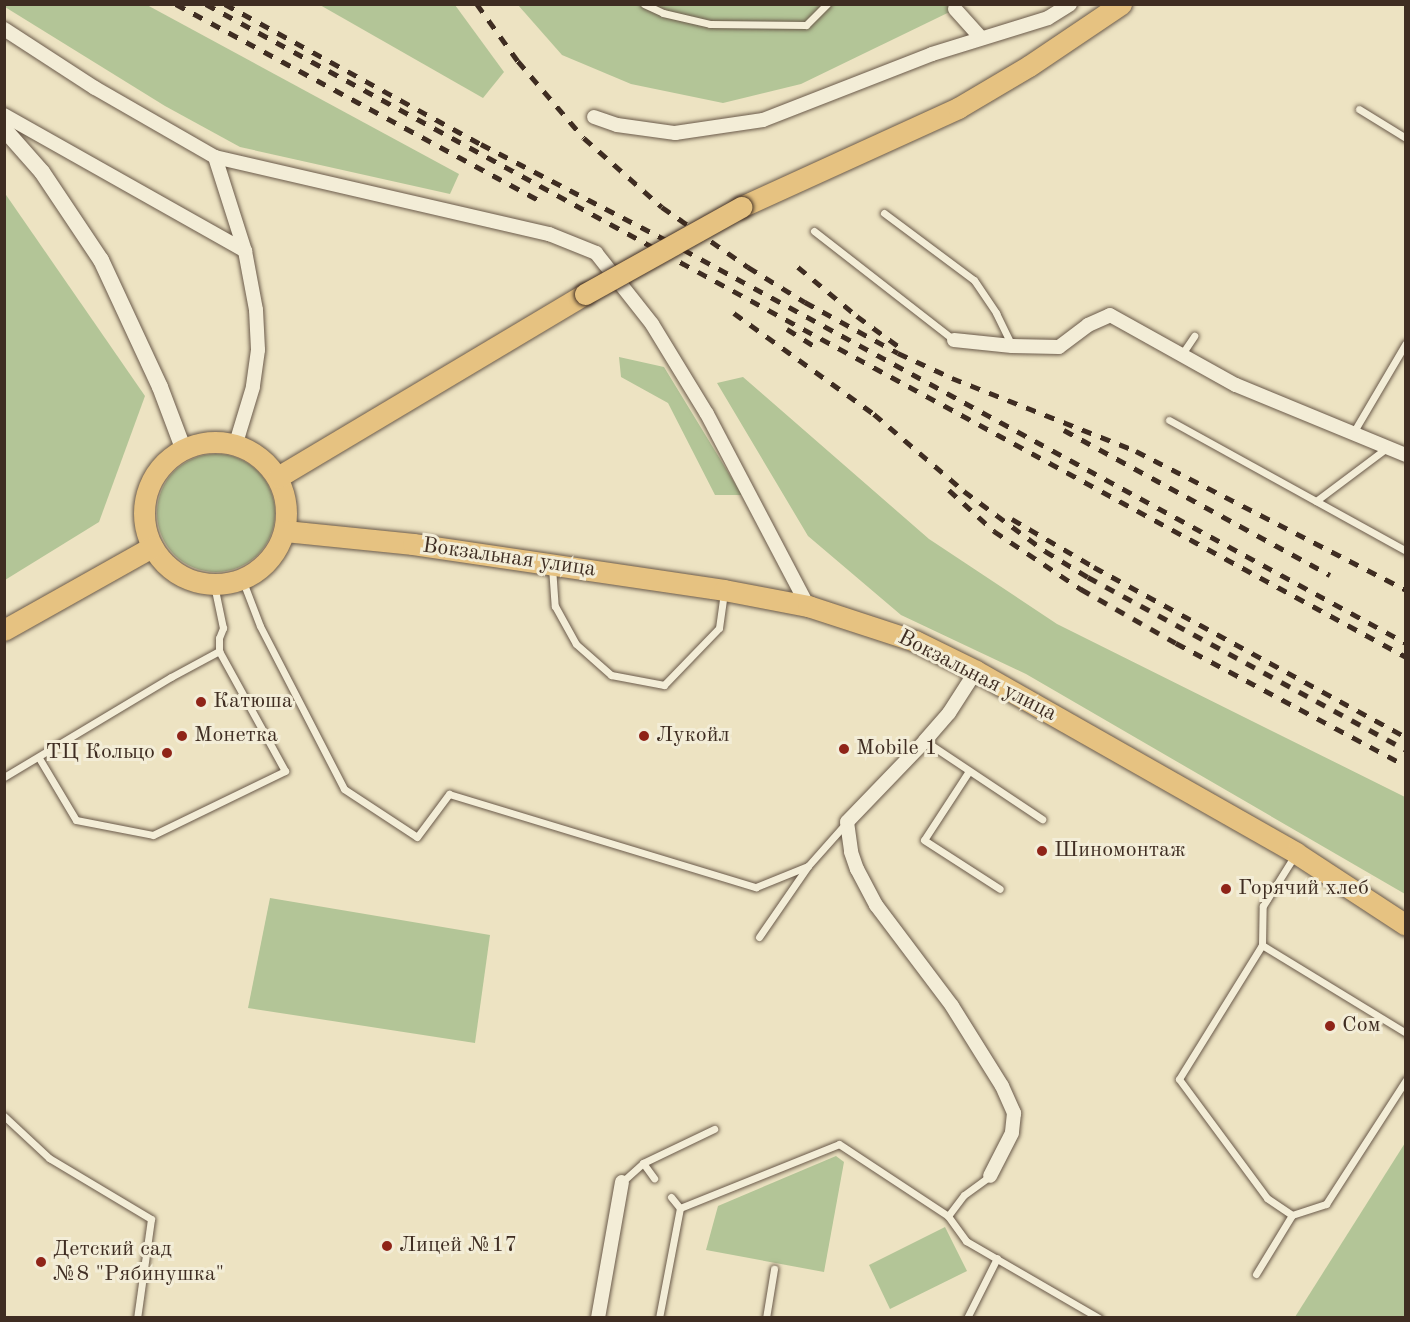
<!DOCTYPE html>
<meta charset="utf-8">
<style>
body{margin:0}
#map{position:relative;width:1410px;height:1322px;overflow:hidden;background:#ede3c2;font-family:"Old Standard TT",serif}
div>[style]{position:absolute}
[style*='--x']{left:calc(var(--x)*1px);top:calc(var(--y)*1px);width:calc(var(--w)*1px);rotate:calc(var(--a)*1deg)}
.green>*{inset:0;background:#b3c597}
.round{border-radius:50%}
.roads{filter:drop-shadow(0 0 2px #6a5a4a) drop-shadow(0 0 2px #6a5a4a)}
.service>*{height:7px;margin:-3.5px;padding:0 3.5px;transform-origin:3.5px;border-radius:3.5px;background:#f3edd7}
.minor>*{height:14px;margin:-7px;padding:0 7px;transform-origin:7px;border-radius:7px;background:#f3edd7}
.tertiary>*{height:16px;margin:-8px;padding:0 8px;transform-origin:8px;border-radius:8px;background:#f3edd7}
.primary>*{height:21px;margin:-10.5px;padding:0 10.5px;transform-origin:10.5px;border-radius:10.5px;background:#e6c281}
.primary>.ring{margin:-10.5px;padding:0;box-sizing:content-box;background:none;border:21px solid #e6c281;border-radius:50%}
.rail>*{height:4.5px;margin-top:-2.25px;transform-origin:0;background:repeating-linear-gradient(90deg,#3f2d22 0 10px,transparent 0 20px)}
.bridges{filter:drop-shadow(0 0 2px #3f2d22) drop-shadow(0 0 2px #3f2d22)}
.primary-bridge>*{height:21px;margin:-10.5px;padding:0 10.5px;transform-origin:10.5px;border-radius:10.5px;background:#e6c281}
.dots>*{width:16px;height:16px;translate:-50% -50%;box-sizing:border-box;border:3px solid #f3edd7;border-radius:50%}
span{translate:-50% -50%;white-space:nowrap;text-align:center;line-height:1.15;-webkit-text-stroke:6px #f3edd7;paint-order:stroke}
.street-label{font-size:22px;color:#3f2d22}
.poi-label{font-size:22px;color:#3f2d22}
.left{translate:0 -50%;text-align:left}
.right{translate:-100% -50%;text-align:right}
.frame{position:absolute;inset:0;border:6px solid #3f2d22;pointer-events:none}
</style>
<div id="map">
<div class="green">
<div style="clip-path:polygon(4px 5px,147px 5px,459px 174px,450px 194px,240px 147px,165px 106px,5px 7px)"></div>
<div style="clip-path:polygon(320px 5px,455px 5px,504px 72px,483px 98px)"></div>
<div style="clip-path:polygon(518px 5px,964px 5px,801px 84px,723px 103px,631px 84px,562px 55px)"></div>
<div style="clip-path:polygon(4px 192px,145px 396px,99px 522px,5px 580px)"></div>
<div style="clip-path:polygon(619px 357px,664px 367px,742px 495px,715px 495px,668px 403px,621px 377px)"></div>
<div style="clip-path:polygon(743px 377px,929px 539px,1057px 624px,1405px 797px,1405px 894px,1026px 674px,901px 615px,808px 536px,717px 383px)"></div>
<div class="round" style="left:157px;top:454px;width:118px;height:118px"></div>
<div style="clip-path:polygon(270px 898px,490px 935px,475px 1043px,248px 1008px)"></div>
<div style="clip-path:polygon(1405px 1143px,1405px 1317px,1295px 1317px)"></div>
<div style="clip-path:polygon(836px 1156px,844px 1162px,824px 1272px,706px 1250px,718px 1206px)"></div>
<div style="clip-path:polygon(945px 1227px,967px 1271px,890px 1309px,869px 1265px)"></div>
</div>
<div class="roads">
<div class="service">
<div style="--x:644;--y:4;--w:21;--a:25"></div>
<div style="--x:663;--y:13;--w:48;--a:13.2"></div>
<div style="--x:710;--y:24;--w:96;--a:0.6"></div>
<div style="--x:806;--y:25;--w:30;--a:-45"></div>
<div style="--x:1359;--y:109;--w:55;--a:31.7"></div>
<div style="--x:884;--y:213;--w:112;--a:36.7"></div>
<div style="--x:974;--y:280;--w:40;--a:56"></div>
<div style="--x:996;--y:313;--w:37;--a:64"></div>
<div style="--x:814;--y:231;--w:177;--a:37.9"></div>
<div style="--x:1182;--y:354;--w:22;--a:-56"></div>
<div style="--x:1169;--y:420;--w:271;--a:28.9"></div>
<div style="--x:1353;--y:433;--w:104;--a:-59.5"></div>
<div style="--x:1316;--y:501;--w:90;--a:-36.9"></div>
<div style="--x:552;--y:567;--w:39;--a:86"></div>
<div style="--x:555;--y:606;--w:43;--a:61.1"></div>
<div style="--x:576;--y:644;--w:47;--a:41.5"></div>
<div style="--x:611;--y:675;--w:54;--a:10.7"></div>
<div style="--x:664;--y:685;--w:79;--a:-46"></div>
<div style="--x:719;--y:628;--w:34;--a:-82"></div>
<div style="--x:242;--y:579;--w:50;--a:69"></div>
<div style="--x:260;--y:626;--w:183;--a:62.7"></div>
<div style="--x:344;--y:789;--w:87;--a:33.3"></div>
<div style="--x:417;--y:837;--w:54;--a:-53.3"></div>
<div style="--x:449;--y:794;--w:321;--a:16.9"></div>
<div style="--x:756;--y:887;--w:56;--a:-22"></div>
<div style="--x:925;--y:741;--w:141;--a:33.7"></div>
<div style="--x:39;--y:758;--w:72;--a:59.2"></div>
<div style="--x:76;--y:820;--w:78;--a:11"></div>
<div style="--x:153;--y:835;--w:147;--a:-25.9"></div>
<div style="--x:285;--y:771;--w:137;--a:-118.8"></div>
<div style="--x:969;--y:771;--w:82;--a:123.1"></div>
<div style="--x:924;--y:840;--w:90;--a:32.8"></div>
<div style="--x:4;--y:777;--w:195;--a:-30.9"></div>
<div style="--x:171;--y:677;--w:55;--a:-28.4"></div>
<div style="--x:219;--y:651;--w:13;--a:-90"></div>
<div style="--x:219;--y:638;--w:11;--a:-68"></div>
<div style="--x:223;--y:628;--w:44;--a:-101.8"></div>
<div style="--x:759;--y:937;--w:86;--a:-55.4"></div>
<div style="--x:808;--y:866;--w:59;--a:-48.4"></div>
<div style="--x:1262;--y:945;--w:169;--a:31.4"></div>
<div style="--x:4;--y:1116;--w:62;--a:43"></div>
<div style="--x:49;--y:1158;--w:119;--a:30.9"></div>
<div style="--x:151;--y:1219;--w:100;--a:98"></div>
<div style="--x:643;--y:1163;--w:79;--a:-25.6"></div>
<div style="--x:622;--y:1182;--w:28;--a:-42"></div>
<div style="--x:643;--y:1163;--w:19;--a:54"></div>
<div style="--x:671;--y:1197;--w:14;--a:51"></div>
<div style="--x:1292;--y:1215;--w:30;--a:-146"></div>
<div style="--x:1267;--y:1198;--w:148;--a:-126.5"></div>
<div style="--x:1179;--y:1079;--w:158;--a:-58.2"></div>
<div style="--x:1262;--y:945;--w:39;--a:-89"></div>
<div style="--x:1263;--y:906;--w:60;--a:-57.9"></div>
<div style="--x:948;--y:1216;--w:26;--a:-53"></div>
<div style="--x:964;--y:1195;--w:32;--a:-36"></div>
<div style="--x:1256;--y:1274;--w:69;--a:-58.6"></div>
<div style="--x:1292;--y:1215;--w:36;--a:-18"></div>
<div style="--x:1326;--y:1204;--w:148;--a:-57.2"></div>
<div style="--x:659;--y:1318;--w:112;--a:-79.2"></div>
<div style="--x:680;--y:1208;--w:171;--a:-21.9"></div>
<div style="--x:839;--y:1144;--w:131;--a:33.4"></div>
<div style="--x:948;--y:1216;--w:31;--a:54"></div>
<div style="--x:966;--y:1241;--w:154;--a:30.1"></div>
<div style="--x:766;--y:1318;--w:50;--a:-80.7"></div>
<div style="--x:967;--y:1318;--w:67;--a:-63.4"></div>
</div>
<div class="minor">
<div style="--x:955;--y:9;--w:39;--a:48"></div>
<div style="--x:4;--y:29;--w:108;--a:33"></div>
<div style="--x:95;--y:88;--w:138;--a:29.9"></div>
<div style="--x:215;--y:157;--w:343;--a:13"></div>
<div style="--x:549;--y:234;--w:51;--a:22"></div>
<div style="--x:596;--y:253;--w:90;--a:51.7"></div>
<div style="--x:652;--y:324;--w:105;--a:58.6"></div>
<div style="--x:707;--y:414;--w:217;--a:62.3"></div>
<div style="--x:4;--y:115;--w:277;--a:29.4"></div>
<div style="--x:594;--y:117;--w:24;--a:19"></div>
<div style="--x:617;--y:125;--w:59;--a:7.9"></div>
<div style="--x:675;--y:133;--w:89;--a:-8.4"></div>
<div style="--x:763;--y:120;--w:181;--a:-21.3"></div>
<div style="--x:932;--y:54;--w:121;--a:-17.2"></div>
<div style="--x:1048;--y:18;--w:26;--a:-32"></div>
<div style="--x:215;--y:157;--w:99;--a:72.3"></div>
<div style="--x:245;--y:251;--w:60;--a:79.4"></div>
<div style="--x:256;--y:310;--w:40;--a:87.1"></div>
<div style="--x:258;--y:350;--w:37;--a:98"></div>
<div style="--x:253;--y:387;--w:59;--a:106.9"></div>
<div style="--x:954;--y:340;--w:58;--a:5.9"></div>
<div style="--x:1012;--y:346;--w:47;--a:1.2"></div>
<div style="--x:1059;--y:347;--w:36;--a:-37"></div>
<div style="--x:1088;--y:325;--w:24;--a:-24"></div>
<div style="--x:1110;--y:315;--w:144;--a:29.1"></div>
<div style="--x:1236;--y:385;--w:184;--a:22.4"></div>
<div style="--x:976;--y:671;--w:50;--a:122.7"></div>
<div style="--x:949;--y:713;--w:37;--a:131"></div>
<div style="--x:925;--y:741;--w:112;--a:133.9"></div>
<div style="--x:847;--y:822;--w:30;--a:82"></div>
<div style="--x:851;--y:852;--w:18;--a:71"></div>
<div style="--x:857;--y:869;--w:41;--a:62.2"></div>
<div style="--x:876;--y:905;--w:126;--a:53"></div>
<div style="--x:952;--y:1006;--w:94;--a:58"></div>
<div style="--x:1002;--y:1086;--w:30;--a:66"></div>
<div style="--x:1014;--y:1113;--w:20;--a:96"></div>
<div style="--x:1012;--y:1133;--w:48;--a:117.1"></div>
<div style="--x:598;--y:1318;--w:138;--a:-80"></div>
</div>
<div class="tertiary">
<div style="--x:4;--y:129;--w:57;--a:48.5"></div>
<div style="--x:42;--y:172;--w:106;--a:56.2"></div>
<div style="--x:101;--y:260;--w:140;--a:65.1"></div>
<div style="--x:160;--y:387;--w:65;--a:69.3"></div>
</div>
<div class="primary">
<div style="--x:741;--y:207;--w:239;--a:-24.5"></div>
<div style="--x:958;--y:108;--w:82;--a:-30.6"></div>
<div style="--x:1029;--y:66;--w:111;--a:-34"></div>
<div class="ring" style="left:144px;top:442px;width:121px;height:121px"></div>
<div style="--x:278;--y:477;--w:357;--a:-30.8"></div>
<div style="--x:285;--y:531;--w:129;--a:5.8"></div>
<div style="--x:413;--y:544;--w:314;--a:8.4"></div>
<div style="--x:724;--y:590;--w:86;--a:10.8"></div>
<div style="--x:808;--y:606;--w:113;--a:18.1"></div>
<div style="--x:915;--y:641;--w:68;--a:26.2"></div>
<div style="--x:976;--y:671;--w:368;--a:29.6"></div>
<div style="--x:1296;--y:853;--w:131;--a:33.2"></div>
<div style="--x:4;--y:630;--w:170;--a:-29.3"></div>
</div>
</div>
<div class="rail">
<div style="--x:176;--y:4;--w:418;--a:28.4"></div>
<div style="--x:206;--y:4;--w:1366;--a:28.55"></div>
<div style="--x:225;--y:4;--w:292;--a:28.7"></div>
<div style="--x:481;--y:144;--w:208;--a:27.4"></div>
<div style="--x:666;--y:240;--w:843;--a:28.57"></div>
<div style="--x:477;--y:4;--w:70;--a:54.3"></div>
<div style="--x:518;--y:61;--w:101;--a:49.4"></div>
<div style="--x:584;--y:138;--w:104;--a:41.5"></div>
<div style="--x:662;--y:207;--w:105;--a:34.9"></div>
<div style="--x:748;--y:267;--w:67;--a:31.6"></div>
<div style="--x:805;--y:302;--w:106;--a:28.7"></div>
<div style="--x:898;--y:353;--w:60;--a:24.8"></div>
<div style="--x:952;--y:378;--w:198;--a:21.6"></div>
<div style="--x:1136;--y:451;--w:304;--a:27.2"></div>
<div style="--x:798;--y:267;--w:77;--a:39.7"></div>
<div style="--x:857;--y:316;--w:51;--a:36.2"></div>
<div style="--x:734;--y:313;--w:173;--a:35.8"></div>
<div style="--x:874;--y:414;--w:118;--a:40.5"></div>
<div style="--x:964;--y:491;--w:101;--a:36.5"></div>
<div style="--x:1045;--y:551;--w:50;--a:31.2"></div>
<div style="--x:1088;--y:577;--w:362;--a:28.5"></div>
<div style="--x:787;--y:329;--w:39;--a:32"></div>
<div style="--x:1064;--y:430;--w:303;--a:28.6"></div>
<div style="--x:949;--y:490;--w:61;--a:42.3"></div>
<div style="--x:994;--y:531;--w:105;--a:33.7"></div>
<div style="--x:1081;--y:589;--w:109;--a:29.6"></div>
<div style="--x:1176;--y:643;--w:261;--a:28.1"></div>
<div style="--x:1012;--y:519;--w:95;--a:30.3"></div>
<div style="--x:1094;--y:567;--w:355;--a:28.6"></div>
</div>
<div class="bridges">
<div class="primary-bridge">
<div style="--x:585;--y:294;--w:179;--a:-29.1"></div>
</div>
</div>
<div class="dots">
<div style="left:201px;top:702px;background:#8f2418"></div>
<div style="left:182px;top:736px;background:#8f2418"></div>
<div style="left:644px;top:736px;background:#8f2418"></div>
<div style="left:844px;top:749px;background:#8f2418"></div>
<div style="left:167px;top:753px;background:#8f2418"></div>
<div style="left:1042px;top:851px;background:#8f2418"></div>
<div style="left:1226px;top:889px;background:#8f2418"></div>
<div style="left:1330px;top:1026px;background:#8f2418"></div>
<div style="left:387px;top:1246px;background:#8f2418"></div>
<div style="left:41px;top:1262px;background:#8f2418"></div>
</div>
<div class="street-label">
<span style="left:509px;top:558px;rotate:8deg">Вокзальная улица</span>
<span style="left:977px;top:676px;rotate:27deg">Вокзальная улица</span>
</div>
<div class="poi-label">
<span class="left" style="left:213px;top:702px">Катюша</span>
<span class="left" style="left:194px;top:736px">Монетка</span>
<span class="left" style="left:656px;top:736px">Лукойл</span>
<span class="left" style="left:856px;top:749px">Mobile 1</span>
<span class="right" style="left:155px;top:753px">ТЦ Кольцо</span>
<span class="left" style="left:1054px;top:851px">Шиномонтаж</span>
<span class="left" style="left:1238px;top:889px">Горячий хлеб</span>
<span class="left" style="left:1342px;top:1026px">Сом</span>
<span class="left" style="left:399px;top:1246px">Лицей №17</span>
<span class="left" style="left:53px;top:1262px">Детский сад<br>№8 "Рябинушка"</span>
</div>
<div class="frame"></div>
</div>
